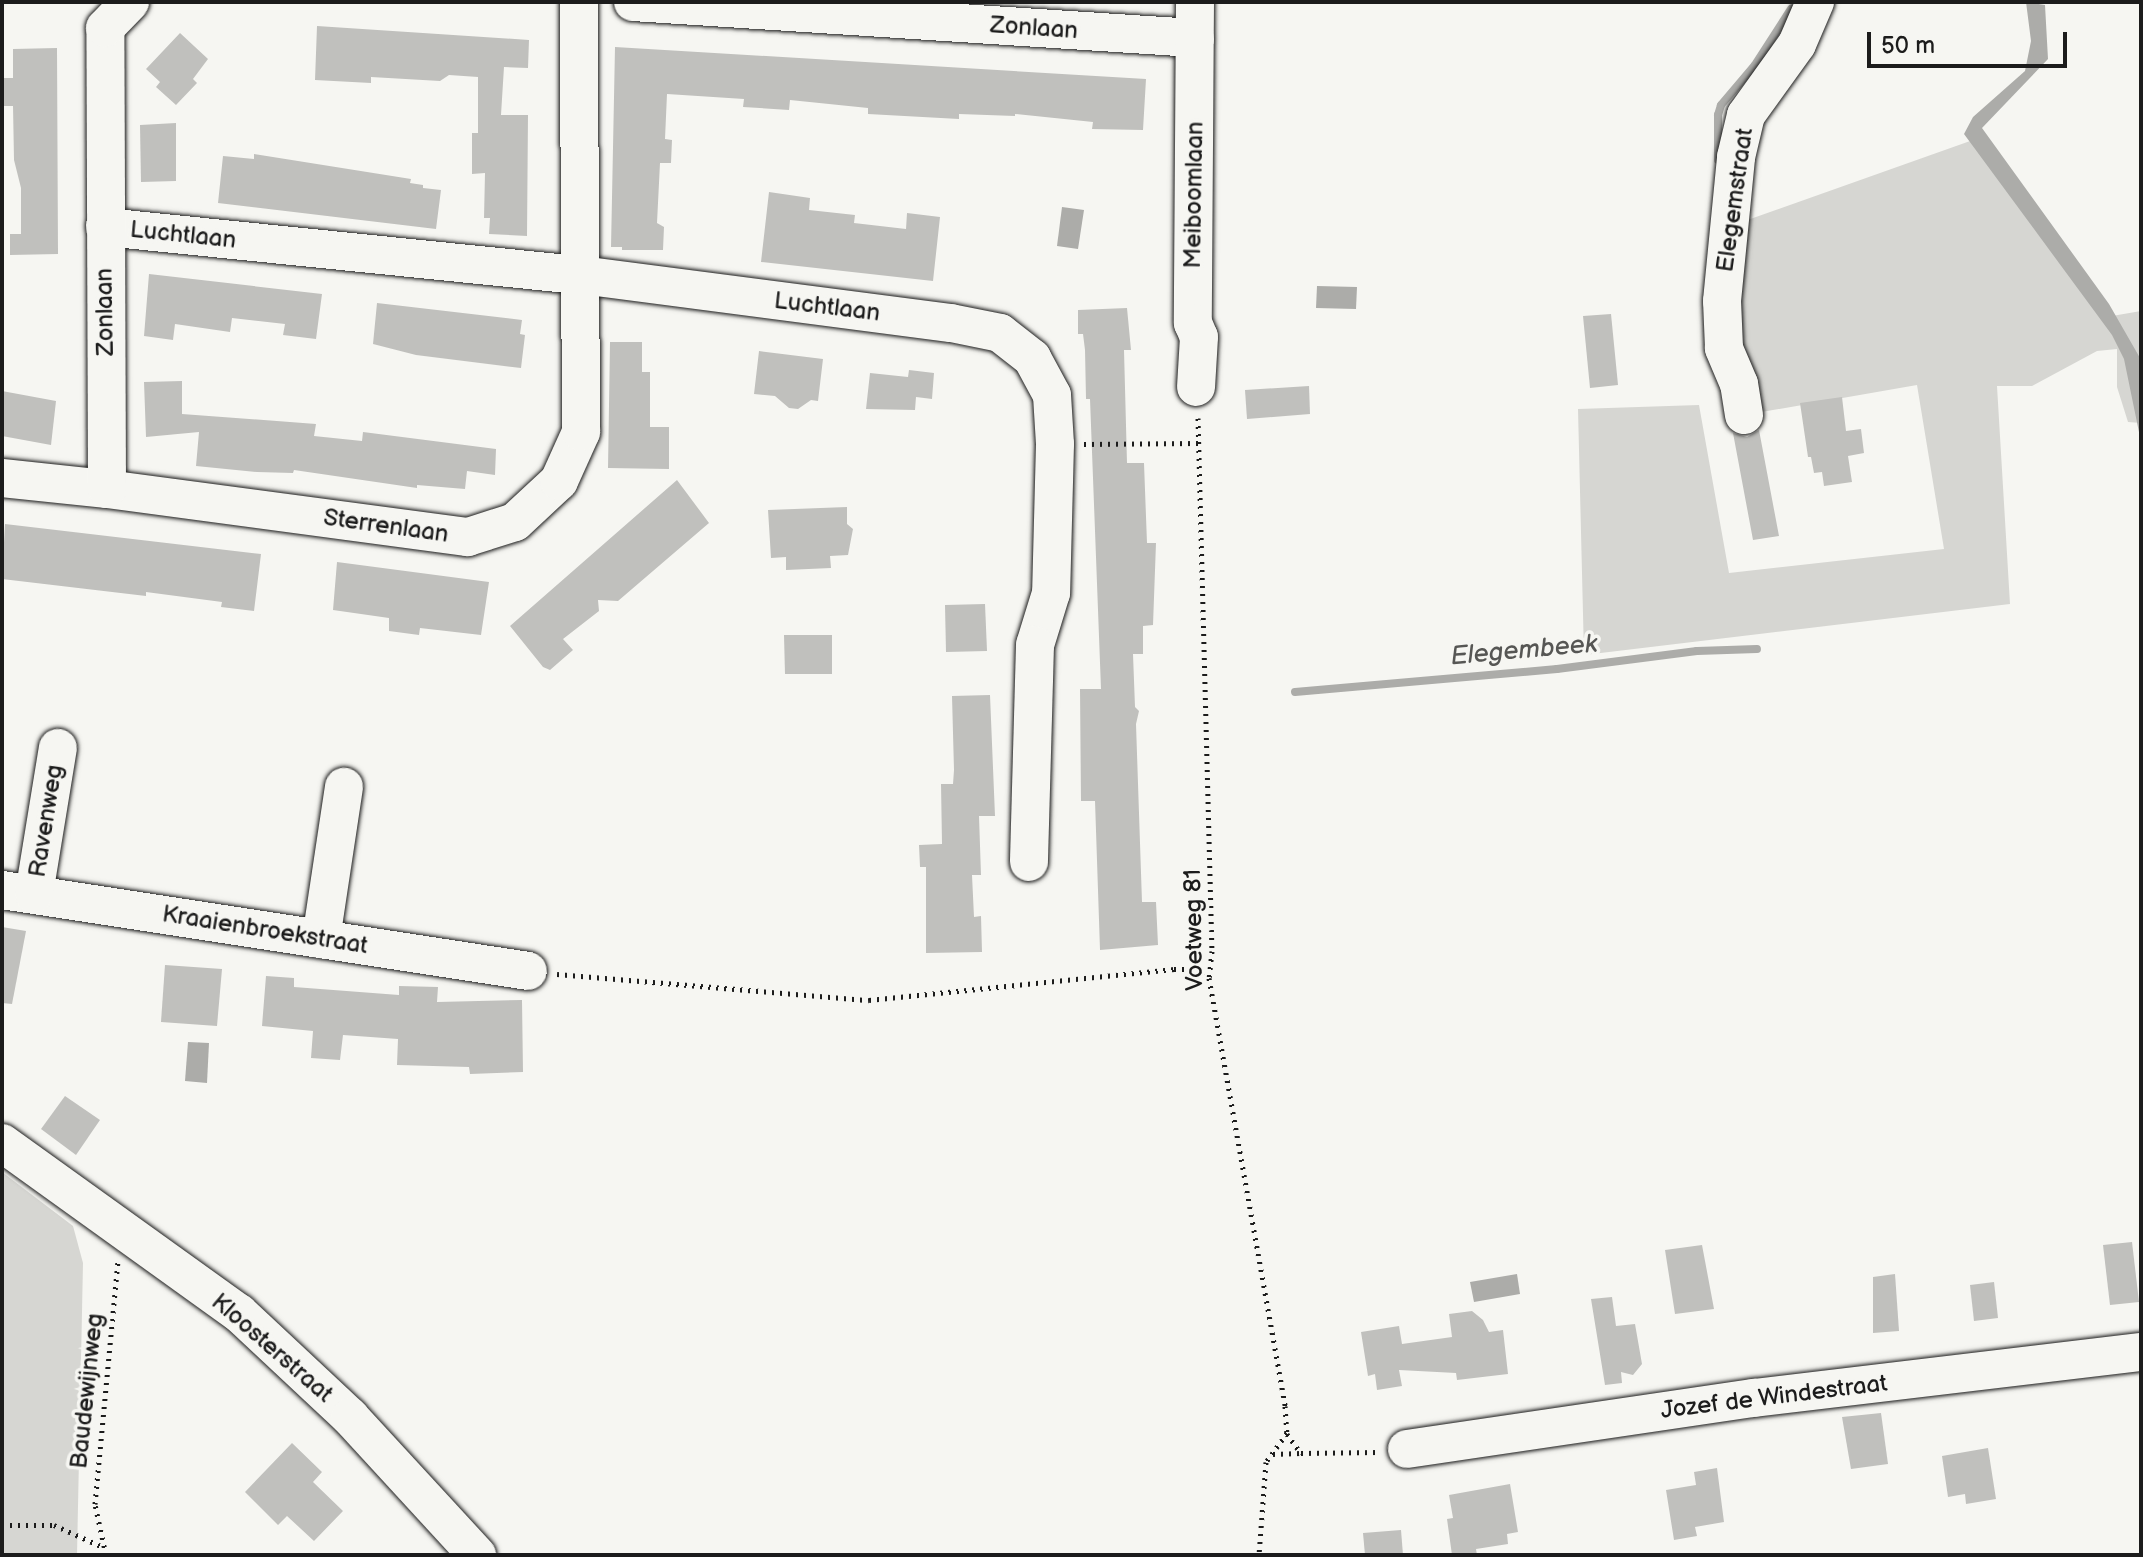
<!DOCTYPE html>
<style>
body{margin:0}
#map{position:relative;width:2143px;height:1557px;overflow:hidden;background:#f6f6f2;font-family:"Balsamiq Sans",sans-serif}
div>[style]{position:absolute}
[style*='--x']{left:calc(var(--x)*1px);top:calc(var(--y)*1px);width:calc(var(--w)*1px);rotate:calc(var(--a)*1deg)}
.green>*{inset:0;background:#d6d6d2}
.water>*{inset:0;background:#acaca9}
.stream>*{height:8px;margin:-4px;padding:0 4px;transform-origin:4px;border-radius:4px;background:#acaca9}
.building>*{inset:0;background:#c0c0bd}
.path>*{height:5px;margin-top:-2.5px;transform-origin:0;background:repeating-linear-gradient(90deg,#1c1c1c 0 2px,transparent 0 8px)}
.roads{filter:drop-shadow(0 0 2px #1c1c1c) drop-shadow(0 0 2px #1c1c1c)}
.minor>*{height:38px;margin:-19px;padding:0 19px;transform-origin:19px;border-radius:19px;background:#f6f6f2}
span{translate:-50% -50%;white-space:nowrap;text-align:center;line-height:1.15;-webkit-text-stroke:7px #f6f6f2;paint-order:stroke}
.street-label{font-size:24px;color:#1c1c1c}
.water-label{font-size:26px;color:#565654;font-style:italic}
.frame{position:absolute;inset:0;border:4px solid #1c1c1c;pointer-events:none}
.scale{position:absolute;left:1867px;top:32px;width:200px;height:36px;box-sizing:border-box;border:4px solid #1c1c1c;border-top:0;padding-left:10px;font-size:24px;line-height:28px;white-space:nowrap;color:#1c1c1c;-webkit-text-stroke:6px #f6f6f2;paint-order:stroke}
</style>
<div id="map">
<div class="green">
<div style="clip-path:polygon(1973px 140px,2112px 316px,2141px 311px,2141px 423px,2128px 422px,2117px 387px,2117px 349px,2097px 351px,2032px 386px,1997px 386px,2010px 604px,1584px 655px,1578px 409px,1699px 405px,1729px 573px,1944px 549px,1917px 385px,1756px 413px,1736px 345px,1739px 223px)"></div>
<div style="clip-path:polygon(2px 1172px,73px 1226px,83px 1263px,77px 1555px,2px 1555px)"></div>
</div>
<div class="water">
<div style="clip-path:polygon(2026px 2px,2045px 5px,2048px 59px,1982px 128px,2109px 304px,2140px 358px,2141px 442px,2124px 359px,2112px 335px,1964px 134px,1973px 117px,2025px 71px,2031px 41px)"></div>
<div style="clip-path:polygon(1062px 207px,1084px 210px,1078px 249px,1057px 246px)"></div>
<div style="clip-path:polygon(1317px 286px,1357px 287px,1356px 309px,1316px 308px)"></div>
<div style="clip-path:polygon(188px 1042px,209px 1043px,207px 1083px,185px 1081px)"></div>
<div style="clip-path:polygon(1517px 1274px,1520px 1294px,1474px 1302px,1470px 1282px)"></div>
</div>
<div class="stream">
<div style="--x:1718;--y:160;--w:45;--a:-90"></div>
<div style="--x:1718;--y:115;--w:10;--a:-73"></div>
<div style="--x:1721;--y:105;--w:52;--a:-49.6"></div>
<div style="--x:1755;--y:65;--w:67;--a:-57.3"></div>
<div style="--x:1295;--y:692;--w:263;--a:-5"></div>
<div style="--x:1557;--y:669;--w:141;--a:-7.3"></div>
<div style="--x:1697;--y:651;--w:60;--a:-1.9"></div>
</div>
<div class="building">
<div style="clip-path:polygon(317px 26px,529px 40px,528px 68px,504px 67px,501px 115px,528px 115px,527px 236px,489px 234px,490px 218px,484px 218px,485px 173px,472px 174px,472px 133px,478px 133px,478px 77px,449px 75px,440px 81px,371px 77px,371px 83px,315px 80px)"></div>
<div style="clip-path:polygon(180px 33px,208px 59px,193px 79px,197px 83px,176px 105px,156px 87px,160px 82px,146px 69px)"></div>
<div style="clip-path:polygon(615px 47px,1146px 79px,1143px 130px,1092px 129px,1093px 122px,1015px 114px,1015px 116px,959px 114px,959px 119px,868px 114px,868px 108px,790px 100px,789px 110px,743px 107px,744px 99px,667px 94px,665px 139px,672px 140px,671px 163px,660px 163px,657px 223px,664px 227px,663px 250px,622px 250px,622px 247px,611px 247px)"></div>
<div style="clip-path:polygon(57px 48px,58px 254px,10px 255px,10px 234px,21px 234px,21px 188px,14px 160px,13px 106px,4px 106px,3px 78px,13px 78px,13px 49px)"></div>
<div style="clip-path:polygon(176px 123px,176px 181px,141px 182px,140px 125px)"></div>
<div style="clip-path:polygon(254px 154px,411px 179px,410px 183px,423px 185px,423px 188px,441px 190px,436px 229px,218px 203px,223px 156px,254px 159px)"></div>
<div style="clip-path:polygon(769px 192px,810px 198px,809px 210px,855px 215px,854px 223px,906px 229px,907px 213px,940px 217px,933px 281px,761px 262px)"></div>
<div style="clip-path:polygon(149px 274px,322px 294px,316px 339px,283px 335px,285px 324px,232px 318px,230px 332px,175px 324px,173px 340px,144px 336px)"></div>
<div style="clip-path:polygon(377px 303px,522px 320px,520px 334px,525px 335px,521px 368px,416px 355px,373px 344px)"></div>
<div style="clip-path:polygon(1127px 308px,1131px 350px,1124px 350px,1127px 463px,1144px 463px,1147px 543px,1156px 543px,1153px 625px,1143px 626px,1143px 654px,1133px 654px,1135px 707px,1139px 711px,1136px 724px,1142px 902px,1156px 902px,1158px 945px,1100px 950px,1095px 801px,1081px 801px,1080px 689px,1101px 689px,1090px 399px,1086px 399px,1085px 350px,1083px 334px,1078px 334px,1078px 310px)"></div>
<div style="clip-path:polygon(1611px 314px,1618px 385px,1590px 388px,1583px 316px)"></div>
<div style="clip-path:polygon(610px 342px,642px 342px,642px 372px,650px 372px,650px 427px,669px 427px,669px 469px,608px 468px)"></div>
<div style="clip-path:polygon(759px 351px,823px 359px,818px 401px,811px 400px,798px 409px,789px 408px,775px 396px,754px 394px)"></div>
<div style="clip-path:polygon(909px 370px,934px 373px,932px 399px,916px 397px,915px 410px,866px 409px,870px 373px,908px 377px)"></div>
<div style="clip-path:polygon(182px 381px,182px 414px,316px 424px,314px 436px,362px 441px,363px 432px,496px 449px,495px 475px,467px 471px,465px 489px,417px 485px,417px 488px,294px 470px,293px 473px,257px 472px,196px 466px,199px 432px,146px 437px,144px 382px)"></div>
<div style="clip-path:polygon(1309px 386px,1310px 414px,1247px 419px,1245px 390px)"></div>
<div style="clip-path:polygon(2px 391px,56px 401px,51px 445px,2px 436px)"></div>
<div style="clip-path:polygon(1842px 397px,1846px 431px,1861px 429px,1864px 453px,1848px 456px,1852px 482px,1824px 486px,1822px 472px,1814px 473px,1811px 457px,1808px 457px,1800px 403px)"></div>
<div style="clip-path:polygon(1759px 430px,1779px 536px,1753px 540px,1733px 433px,1747px 437px)"></div>
<div style="clip-path:polygon(677px 480px,709px 523px,618px 601px,598px 600px,599px 611px,563px 639px,573px 650px,550px 670px,543px 667px,510px 626px)"></div>
<div style="clip-path:polygon(847px 507px,847px 524px,853px 529px,848px 555px,830px 556px,831px 568px,786px 570px,786px 557px,771px 558px,768px 510px)"></div>
<div style="clip-path:polygon(5px 524px,261px 554px,254px 611px,221px 607px,222px 602px,146px 592px,146px 596px,2px 579px)"></div>
<div style="clip-path:polygon(337px 562px,489px 582px,481px 635px,420px 628px,419px 635px,389px 631px,389px 618px,333px 610px)"></div>
<div style="clip-path:polygon(985px 604px,987px 651px,946px 652px,945px 605px)"></div>
<div style="clip-path:polygon(784px 635px,832px 635px,832px 674px,785px 674px)"></div>
<div style="clip-path:polygon(990px 695px,995px 816px,979px 816px,981px 875px,972px 875px,974px 917px,981px 916px,982px 952px,926px 953px,926px 867px,920px 867px,919px 845px,942px 844px,941px 784px,953px 784px,954px 770px,952px 696px)"></div>
<div style="clip-path:polygon(2px 927px,26px 931px,12px 1004px,2px 1003px)"></div>
<div style="clip-path:polygon(165px 965px,222px 969px,217px 1026px,161px 1022px)"></div>
<div style="clip-path:polygon(266px 976px,294px 978px,294px 987px,399px 995px,399px 986px,438px 987px,437px 1002px,522px 1000px,523px 1072px,470px 1074px,469px 1067px,397px 1065px,398px 1039px,343px 1035px,340px 1060px,311px 1058px,313px 1031px,262px 1026px)"></div>
<div style="clip-path:polygon(65px 1096px,100px 1120px,76px 1155px,41px 1129px)"></div>
<div style="clip-path:polygon(2132px 1242px,2139px 1302px,2110px 1305px,2103px 1245px)"></div>
<div style="clip-path:polygon(1702px 1245px,1714px 1309px,1675px 1314px,1665px 1250px)"></div>
<div style="clip-path:polygon(1895px 1274px,1899px 1331px,1873px 1333px,1873px 1277px)"></div>
<div style="clip-path:polygon(1994px 1282px,1998px 1318px,1974px 1321px,1970px 1285px)"></div>
<div style="clip-path:polygon(1612px 1297px,1616px 1326px,1635px 1324px,1642px 1364px,1633px 1375px,1621px 1372px,1622px 1383px,1605px 1385px,1591px 1299px)"></div>
<div style="clip-path:polygon(1472px 1311px,1483px 1320px,1489px 1332px,1503px 1330px,1508px 1374px,1457px 1380px,1456px 1373px,1399px 1370px,1402px 1386px,1377px 1390px,1375px 1374px,1368px 1376px,1361px 1332px,1399px 1326px,1402px 1344px,1452px 1337px,1449px 1314px)"></div>
<div style="clip-path:polygon(1881px 1413px,1888px 1464px,1851px 1469px,1842px 1417px)"></div>
<div style="clip-path:polygon(292px 1443px,322px 1472px,313px 1482px,343px 1511px,314px 1541px,287px 1516px,278px 1525px,245px 1492px)"></div>
<div style="clip-path:polygon(1988px 1448px,1996px 1499px,1966px 1504px,1965px 1494px,1948px 1497px,1942px 1456px)"></div>
<div style="clip-path:polygon(1717px 1468px,1724px 1522px,1695px 1527px,1697px 1536px,1674px 1540px,1666px 1490px,1696px 1485px,1694px 1472px)"></div>
<div style="clip-path:polygon(1510px 1484px,1518px 1532px,1507px 1534px,1508px 1544px,1476px 1549px,1477px 1555px,1452px 1555px,1447px 1519px,1453px 1518px,1449px 1495px)"></div>
<div style="clip-path:polygon(1401px 1530px,1403px 1555px,1365px 1555px,1363px 1533px)"></div>
</div>
<div class="path">
<div style="--x:1198;--y:418;--w:533;--a:88.5"></div>
<div style="--x:1212;--y:951;--w:27;--a:96"></div>
<div style="--x:1209;--y:978;--w:435;--a:79.9"></div>
<div style="--x:1285;--y:1406;--w:27;--a:86"></div>
<div style="--x:1287;--y:1433;--w:36;--a:126"></div>
<div style="--x:1266;--y:1462;--w:93;--a:94.3"></div>
<div style="--x:1084;--y:444;--w:115;--a:-0.5"></div>
<div style="--x:557;--y:974;--w:313;--a:4.8"></div>
<div style="--x:869;--y:1000;--w:307;--a:-5.8"></div>
<div style="--x:1174;--y:969;--w:22;--a:0"></div>
<div style="--x:1196;--y:969;--w:16;--a:35"></div>
<div style="--x:1287;--y:1434;--w:24;--a:54"></div>
<div style="--x:1301;--y:1453;--w:78;--a:-0.7"></div>
<div style="--x:1273;--y:1454;--w:28;--a:-2"></div>
<div style="--x:2;--y:1525;--w:52;--a:0"></div>
<div style="--x:54;--y:1525;--w:54;--a:24.2"></div>
<div style="--x:106;--y:1555;--w:52;--a:-102.2"></div>
<div style="--x:95;--y:1504;--w:243;--a:-84.6"></div>
</div>
<div class="roads">
<div class="minor">
<div style="--x:633;--y:2;--w:563;--a:3.67"></div>
<div style="--x:1195;--y:2;--w:321;--a:90.4"></div>
<div style="--x:1193;--y:323;--w:15;--a:67"></div>
<div style="--x:1199;--y:337;--w:50;--a:93.4"></div>
<div style="--x:105;--y:227;--w:478;--a:5.8"></div>
<div style="--x:581;--y:275;--w:373;--a:7.4"></div>
<div style="--x:951;--y:323;--w:50;--a:11.5"></div>
<div style="--x:1000;--y:333;--w:41;--a:38"></div>
<div style="--x:1032;--y:358;--w:42;--a:61.6"></div>
<div style="--x:1052;--y:395;--w:49;--a:86.5"></div>
<div style="--x:1055;--y:444;--w:149;--a:91.5"></div>
<div style="--x:1051;--y:593;--w:54;--a:107.1"></div>
<div style="--x:1035;--y:645;--w:217;--a:91.6"></div>
<div style="--x:1744;--y:415;--w:31;--a:-99"></div>
<div style="--x:1739;--y:384;--w:39;--a:-113"></div>
<div style="--x:1724;--y:348;--w:47;--a:-92.4"></div>
<div style="--x:1722;--y:301;--w:145;--a:-84.4"></div>
<div style="--x:1736;--y:157;--w:43;--a:-76.6"></div>
<div style="--x:1746;--y:115;--w:87;--a:-54.3"></div>
<div style="--x:1797;--y:44;--w:46;--a:-66.8"></div>
<div style="--x:2;--y:478;--w:106;--a:6"></div>
<div style="--x:107;--y:489;--w:364;--a:7.6"></div>
<div style="--x:468;--y:537;--w:49;--a:-17.7"></div>
<div style="--x:515;--y:522;--w:60;--a:-43"></div>
<div style="--x:559;--y:481;--w:54;--a:-65.8"></div>
<div style="--x:581;--y:432;--w:430;--a:-90.3"></div>
<div style="--x:107;--y:489;--w:461;--a:-90.2"></div>
<div style="--x:105;--y:28;--w:36;--a:-46"></div>
<div style="--x:2;--y:890;--w:532;--a:8.75"></div>
<div style="--x:34;--y:894;--w:148;--a:-80.7"></div>
<div style="--x:321;--y:939;--w:154;--a:-81.4"></div>
<div style="--x:2;--y:1143;--w:292;--a:35.7"></div>
<div style="--x:239;--y:1313;--w:152;--a:43.1"></div>
<div style="--x:350;--y:1417;--w:188;--a:47.4"></div>
<div style="--x:1407;--y:1449;--w:351;--a:-8.4"></div>
<div style="--x:1754;--y:1398;--w:390;--a:-6.8"></div>
</div>
</div>
<div class="street-label">
<span style="left:1034px;top:28px;rotate:4deg">Zonlaan</span>
<span style="left:1194px;top:195px;rotate:-89deg">Meiboomlaan</span>
<span style="left:1735px;top:200px;rotate:-82deg">Elegemstraat</span>
<span style="left:183px;top:235px;rotate:6deg">Luchtlaan</span>
<span style="left:827px;top:307px;rotate:7deg">Luchtlaan</span>
<span style="left:105px;top:312px;rotate:-91deg">Zonlaan</span>
<span style="left:386px;top:526px;rotate:8deg">Sterrenlaan</span>
<span style="left:46px;top:821px;rotate:-81deg">Ravenweg</span>
<span style="left:265px;top:930px;rotate:9deg">Kraaienbroekstraat</span>
<span style="left:1194px;top:930px;rotate:-91deg">Voetweg 81</span>
<span style="left:272px;top:1348px;rotate:41deg">Kloosterstraat</span>
<span style="left:87px;top:1391px;rotate:-84deg">Baudewijnweg</span>
<span style="left:1774px;top:1397px;rotate:-7deg">Jozef de Windestraat</span>
</div>
<div class="water-label">
<span style="left:1524px;top:651px;rotate:-5deg">Elegembeek</span>
</div>
<div class="frame"></div>
<div class="scale">50 m</div>
</div>
